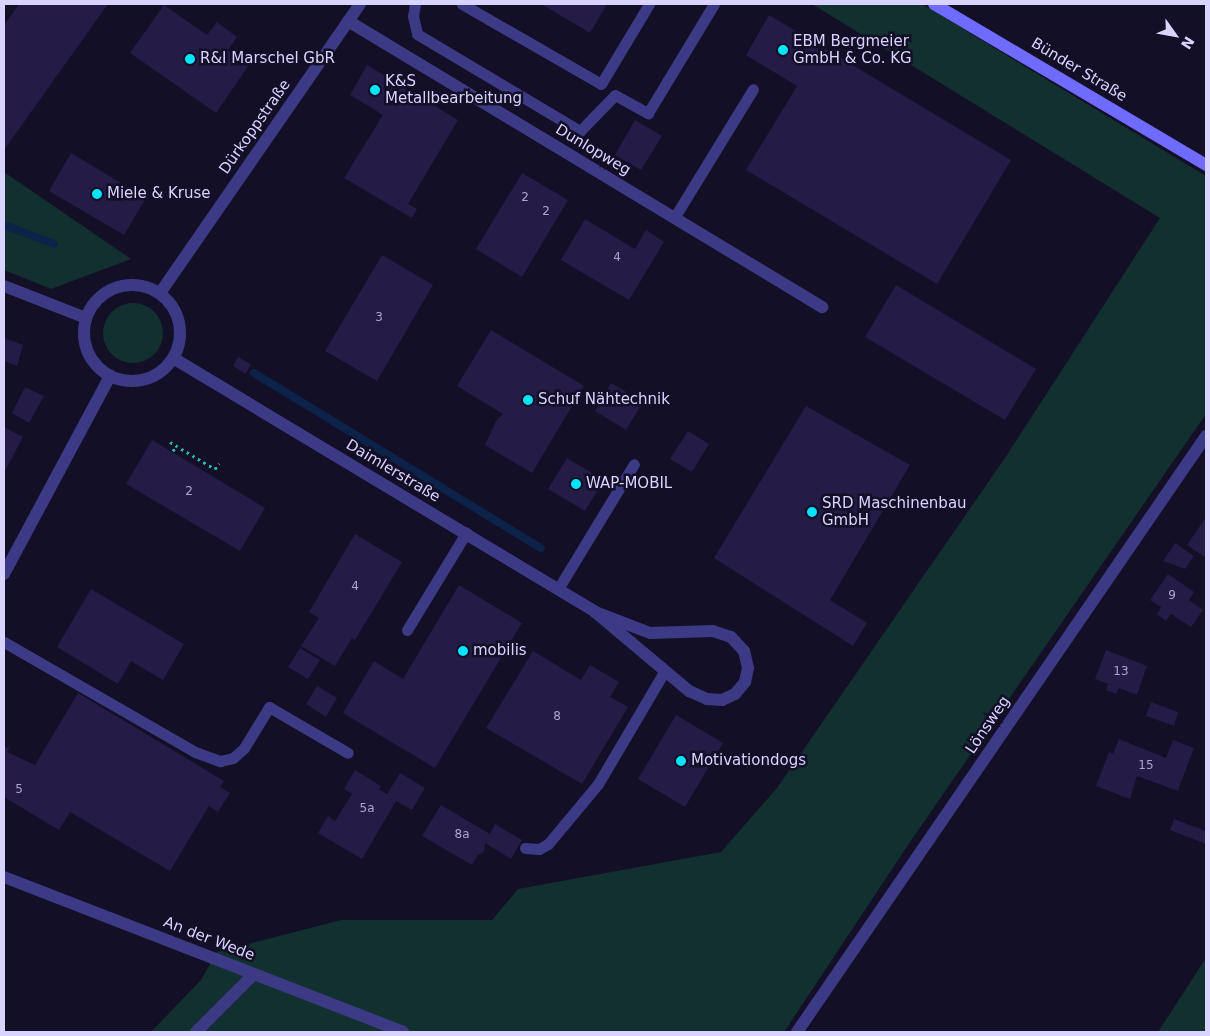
<!DOCTYPE html>
<meta charset="utf-8">
<style>
body{margin:0}
#map{position:relative;width:1210px;height:1036px;overflow:hidden;background:#130f26;font-family:"DejaVu Sans",sans-serif}
div>[style]{position:absolute}
[style*='--x']{left:calc(var(--x)*1px);top:calc(var(--y)*1px);width:calc(var(--w)*1px);rotate:calc(var(--a)*1deg)}
.green>*{inset:0;background:#12302f}
.round{border-radius:50%}
.stream>*{height:8px;margin:-4px;padding:0 4px;transform-origin:4px;border-radius:4px;background:#0c2248}
.building>*{inset:0;background:#241b47}
.path>*{height:3px;margin-top:-1.5px;transform-origin:0;background:repeating-linear-gradient(90deg,#2fb8b0 0 2.5px,transparent 0 6.5px)}
.lane>*{height:11px;margin:-5.5px;padding:0 5.5px;transform-origin:5.5px;border-radius:5.5px;background:#3d3a85}
.street>*{height:12px;margin:-6px;padding:0 6px;transform-origin:6px;border-radius:6px;background:#3d3a85}
.street>.ring{margin:-6px;padding:0;box-sizing:content-box;background:none;border:12px solid #3d3a85;border-radius:50%}
.secondary>*{height:12px;margin:-6px;padding:0 6px;transform-origin:6px;border-radius:6px;background:#6f6bff}
.dots>*{width:14px;height:14px;translate:-50% -50%;box-sizing:border-box;border:2px solid #130f26;border-radius:50%}
span{translate:-50% -50%;white-space:nowrap;text-align:center;line-height:1.15;-webkit-text-stroke:5px #130f26;paint-order:stroke}
.number-label{font-size:12px;color:#aca6d1}
.number-label span{-webkit-text-stroke-width:0}
.poi-label{font-size:15px;color:#d9d4ff}
.left{translate:0 -50%;text-align:left}
.street-label{font-size:15px;color:#d9d4ff}
.frame{position:absolute;inset:0;border:5px solid #d9d4ff;pointer-events:none}
.north{position:absolute;left:1150px;top:10px;width:50px;height:50px;-webkit-text-stroke:4px #130f26;paint-order:stroke;rotate:122deg;font-size:14px;font-weight:700;line-height:20px;text-align:center;color:#d9d4ff}
.north::after{content:'';display:block;margin:auto;width:18px;height:22px;background:#d9d4ff;clip-path:polygon(50% 0,100% 100%,50% 72%,0 100%)}
</style>
<div id="map">
<div class="green">
<div style="clip-path:polygon(812px 4px,922px 4px,1206px 176px,1206px 414px,910px 842px,784px 1032px,151px 1032px,201px 980px,217px 952px,341px 920px,492px 920px,518px 889px,721px 852px,777px 788px,1007px 455px,1160px 218px)"></div>
<div style="clip-path:polygon(4px 172px,131px 259px,51px 289px,4px 270px)"></div>
<div class="round" style="left:103px;top:303px;width:60px;height:60px"></div>
<div style="clip-path:polygon(1206px 958px,1206px 1032px,1158px 1032px)"></div>
</div>
<div class="stream">
<div style="--x:4;--y:225;--w:53;--a:20.8"></div>
<div style="--x:254;--y:373;--w:336;--a:31.4"></div>
</div>
<div class="building">
<div style="clip-path:polygon(19px 4px,108px 4px,4px 150px,4px 25px)"></div>
<div style="clip-path:polygon(541px 4px,607px 4px,590px 33px)"></div>
<div style="clip-path:polygon(164px 5px,207px 35px,217px 22px,237px 37px,228px 50px,249px 65px,216px 113px,130px 53px)"></div>
<div style="clip-path:polygon(769px 15px,1011px 160px,937px 284px,746px 170px,797px 86px,746px 55px)"></div>
<div style="clip-path:polygon(367px 65px,458px 120px,408px 204px,417px 209px,412px 218px,344px 178px,383px 115px,350px 95px)"></div>
<div style="clip-path:polygon(635px 120px,662px 136px,641px 170px,615px 155px)"></div>
<div style="clip-path:polygon(71px 153px,146px 198px,124px 235px,49px 191px)"></div>
<div style="clip-path:polygon(522px 173px,568px 200px,522px 277px,476px 249px)"></div>
<div style="clip-path:polygon(585px 219px,635px 249px,646px 230px,664px 242px,629px 300px,561px 260px)"></div>
<div style="clip-path:polygon(382px 255px,433px 285px,377px 381px,325px 351px)"></div>
<div style="clip-path:polygon(896px 285px,1036px 369px,1005px 420px,865px 337px)"></div>
<div style="clip-path:polygon(491px 330px,584px 386px,532px 473px,485px 445px,496px 421px,503px 414px,457px 386px)"></div>
<div style="clip-path:polygon(4px 338px,23px 345px,17px 366px,4px 361px)"></div>
<div style="clip-path:polygon(238px 357px,251px 364px,246px 374px,233px 366px)"></div>
<div style="clip-path:polygon(611px 383px,643px 402px,626px 430px,595px 411px)"></div>
<div style="clip-path:polygon(25px 387px,44px 396px,29px 423px,12px 413px)"></div>
<div style="clip-path:polygon(806px 406px,910px 465px,830px 600px,867px 623px,853px 646px,714px 558px)"></div>
<div style="clip-path:polygon(4px 427px,23px 437px,4px 473px)"></div>
<div style="clip-path:polygon(688px 431px,709px 444px,692px 472px,670px 459px)"></div>
<div style="clip-path:polygon(152px 440px,265px 508px,240px 551px,126px 484px)"></div>
<div style="clip-path:polygon(567px 458px,604px 480px,585px 511px,548px 489px)"></div>
<div style="clip-path:polygon(1206px 517px,1206px 558px,1187px 545px)"></div>
<div style="clip-path:polygon(355px 534px,402px 562px,355px 640px,352px 638px,335px 666px,301px 646px,319px 618px,309px 612px)"></div>
<div style="clip-path:polygon(1175px 543px,1194px 556px,1185px 569px,1163px 561px)"></div>
<div style="clip-path:polygon(1168px 574px,1194px 592px,1189px 600px,1203px 610px,1191px 627px,1171px 614px,1166px 621px,1157px 614px,1161px 607px,1150px 600px)"></div>
<div style="clip-path:polygon(459px 585px,522px 623px,435px 768px,343px 713px,374px 661px,403px 679px)"></div>
<div style="clip-path:polygon(91px 589px,184px 644px,163px 680px,131px 661px,118px 684px,57px 647px)"></div>
<div style="clip-path:polygon(300px 648px,320px 660px,308px 679px,288px 667px)"></div>
<div style="clip-path:polygon(1106px 650px,1147px 666px,1137px 695px,1119px 688px,1116px 694px,1106px 690px,1108px 684px,1095px 679px)"></div>
<div style="clip-path:polygon(533px 651px,581px 680px,590px 665px,619px 682px,610px 697px,628px 707px,582px 784px,486px 728px)"></div>
<div style="clip-path:polygon(317px 686px,337px 698px,326px 717px,306px 704px)"></div>
<div style="clip-path:polygon(78px 693px,224px 781px,220px 787px,230px 793px,218px 812px,209px 806px,170px 871px,70px 812px,59px 830px,4px 797px,4px 747px,7px 748px,11px 745px,7px 752px,35px 765px)"></div>
<div style="clip-path:polygon(1151px 702px,1178px 712px,1174px 726px,1146px 716px)"></div>
<div style="clip-path:polygon(676px 715px,723px 743px,685px 807px,638px 779px)"></div>
<div style="clip-path:polygon(1119px 739px,1166px 758px,1173px 740px,1194px 748px,1178px 790px,1181px 792px,1137px 776px,1130px 799px,1096px 786px,1109px 752px,1113px 754px)"></div>
<div style="clip-path:polygon(355px 770px,381px 786px,379px 789px,387px 794px,400px 773px,425px 788px,412px 810px,396px 801px,362px 859px,318px 833px,328px 816px,335px 821px,352px 794px,344px 789px)"></div>
<div style="clip-path:polygon(441px 805px,490px 834px,495px 824px,522px 840px,511px 859px,485px 843px,484px 852px,478px 855px,472px 865px,422px 836px)"></div>
<div style="clip-path:polygon(1174px 819px,1206px 831px,1206px 844px,1170px 830px)"></div>
</div>
<div class="path">
<div style="--x:170;--y:442;--w:52;--a:31"></div>
<div style="--x:215;--y:469;--w:7;--a:-56"></div>
<div style="--x:173;--y:451;--w:6;--a:-59"></div>
</div>
<div class="lane">
<div style="--x:415;--y:4;--w:12;--a:99"></div>
<div style="--x:413;--y:16;--w:18;--a:77"></div>
<div style="--x:417;--y:34;--w:190;--a:30.8"></div>
<div style="--x:580;--y:131;--w:50;--a:-45.8"></div>
<div style="--x:615;--y:95;--w:38;--a:29"></div>
<div style="--x:648;--y:113;--w:127;--a:-58.8"></div>
<div style="--x:462;--y:4;--w:160;--a:29.9"></div>
<div style="--x:601;--y:84;--w:93;--a:-59"></div>
<div style="--x:674;--y:218;--w:151;--a:-58.5"></div>
<div style="--x:558;--y:589;--w:146;--a:-58.7"></div>
<div style="--x:407;--y:630;--w:114;--a:-58.7"></div>
<div style="--x:4;--y:642;--w:220;--a:29.9"></div>
<div style="--x:195;--y:752;--w:27;--a:20"></div>
<div style="--x:220;--y:761;--w:13;--a:-13"></div>
<div style="--x:233;--y:758;--w:15;--a:-42"></div>
<div style="--x:244;--y:748;--w:48;--a:-58.6"></div>
<div style="--x:269;--y:707;--w:91;--a:30.2"></div>
<div style="--x:525;--y:848;--w:14;--a:4"></div>
<div style="--x:539;--y:849;--w:10;--a:-29"></div>
<div style="--x:548;--y:844;--w:78;--a:-50.2"></div>
<div style="--x:598;--y:784;--w:130;--a:-59.5"></div>
</div>
<div class="street">
<div style="--x:348;--y:21;--w:554;--a:31.11"></div>
<div class="ring" style="left:84px;top:285px;width:84px;height:84px"></div>
<div style="--x:4;--y:286;--w:88;--a:21.3"></div>
<div style="--x:160;--y:293;--w:351;--a:-55.3"></div>
<div style="--x:173;--y:358;--w:493;--a:31"></div>
<div style="--x:595;--y:612;--w:123;--a:40"></div>
<div style="--x:689;--y:691;--w:20;--a:24"></div>
<div style="--x:707;--y:699;--w:15;--a:4"></div>
<div style="--x:722;--y:700;--w:14;--a:-25"></div>
<div style="--x:735;--y:694;--w:16;--a:-50"></div>
<div style="--x:745;--y:682;--w:14;--a:-78"></div>
<div style="--x:748;--y:668;--w:17;--a:-103"></div>
<div style="--x:744;--y:651;--w:19;--a:-133"></div>
<div style="--x:731;--y:637;--w:19;--a:-162"></div>
<div style="--x:713;--y:631;--w:63;--a:178.2"></div>
<div style="--x:650;--y:633;--w:59;--a:-159.1"></div>
<div style="--x:4;--y:574;--w:225;--a:-61.8"></div>
<div style="--x:4;--y:877;--w:428;--a:21.2"></div>
<div style="--x:196;--y:1032;--w:82;--a:-45"></div>
<div style="--x:797;--y:1032;--w:723;--a:-55.54"></div>
</div>
<div class="secondary">
<div style="--x:934;--y:4;--w:316;--a:30.6"></div>
</div>
<div class="dots">
<div style="left:783px;top:50px;background:#00e5ff"></div>
<div style="left:190px;top:59px;background:#00e5ff"></div>
<div style="left:375px;top:90px;background:#00e5ff"></div>
<div style="left:97px;top:194px;background:#00e5ff"></div>
<div style="left:528px;top:400px;background:#00e5ff"></div>
<div style="left:576px;top:484px;background:#00e5ff"></div>
<div style="left:812px;top:512px;background:#00e5ff"></div>
<div style="left:463px;top:651px;background:#00e5ff"></div>
<div style="left:681px;top:761px;background:#00e5ff"></div>
</div>
<div class="number-label">
<span style="left:525px;top:198px">2</span>
<span style="left:546px;top:212px">2</span>
<span style="left:617px;top:258px">4</span>
<span style="left:379px;top:318px">3</span>
<span style="left:189px;top:492px">2</span>
<span style="left:355px;top:587px">4</span>
<span style="left:1172px;top:596px">9</span>
<span style="left:1121px;top:672px">13</span>
<span style="left:557px;top:717px">8</span>
<span style="left:1146px;top:766px">15</span>
<span style="left:19px;top:790px">5</span>
<span style="left:367px;top:809px">5a</span>
<span style="left:462px;top:835px">8a</span>
</div>
<div class="poi-label">
<span class="left" style="left:793px;top:50px">EBM Bergmeier<br>GmbH &amp; Co. KG</span>
<span class="left" style="left:200px;top:59px">R&amp;I Marschel GbR</span>
<span class="left" style="left:385px;top:90px">K&amp;S<br>Metallbearbeitung</span>
<span class="left" style="left:107px;top:194px">Miele &amp; Kruse</span>
<span class="left" style="left:538px;top:400px">Schuf Nähtechnik</span>
<span class="left" style="left:586px;top:484px">WAP-MOBIL</span>
<span class="left" style="left:822px;top:512px">SRD Maschinenbau<br>GmbH</span>
<span class="left" style="left:473px;top:651px">mobilis</span>
<span class="left" style="left:691px;top:761px">Motivationdogs</span>
</div>
<div class="street-label">
<span style="left:1079px;top:70px;rotate:31deg">Bünder Straße</span>
<span style="left:255px;top:127px;rotate:-55deg">Dürkoppstraße</span>
<span style="left:593px;top:150px;rotate:31deg">Dunlopweg</span>
<span style="left:393px;top:471px;rotate:31deg">Daimlerstraße</span>
<span style="left:988px;top:725px;rotate:-56deg">Lönsweg</span>
<span style="left:209px;top:939px;rotate:21deg">An der Wede</span>
</div>
<div class="frame"></div>
<div class="north">N</div>
</div>
